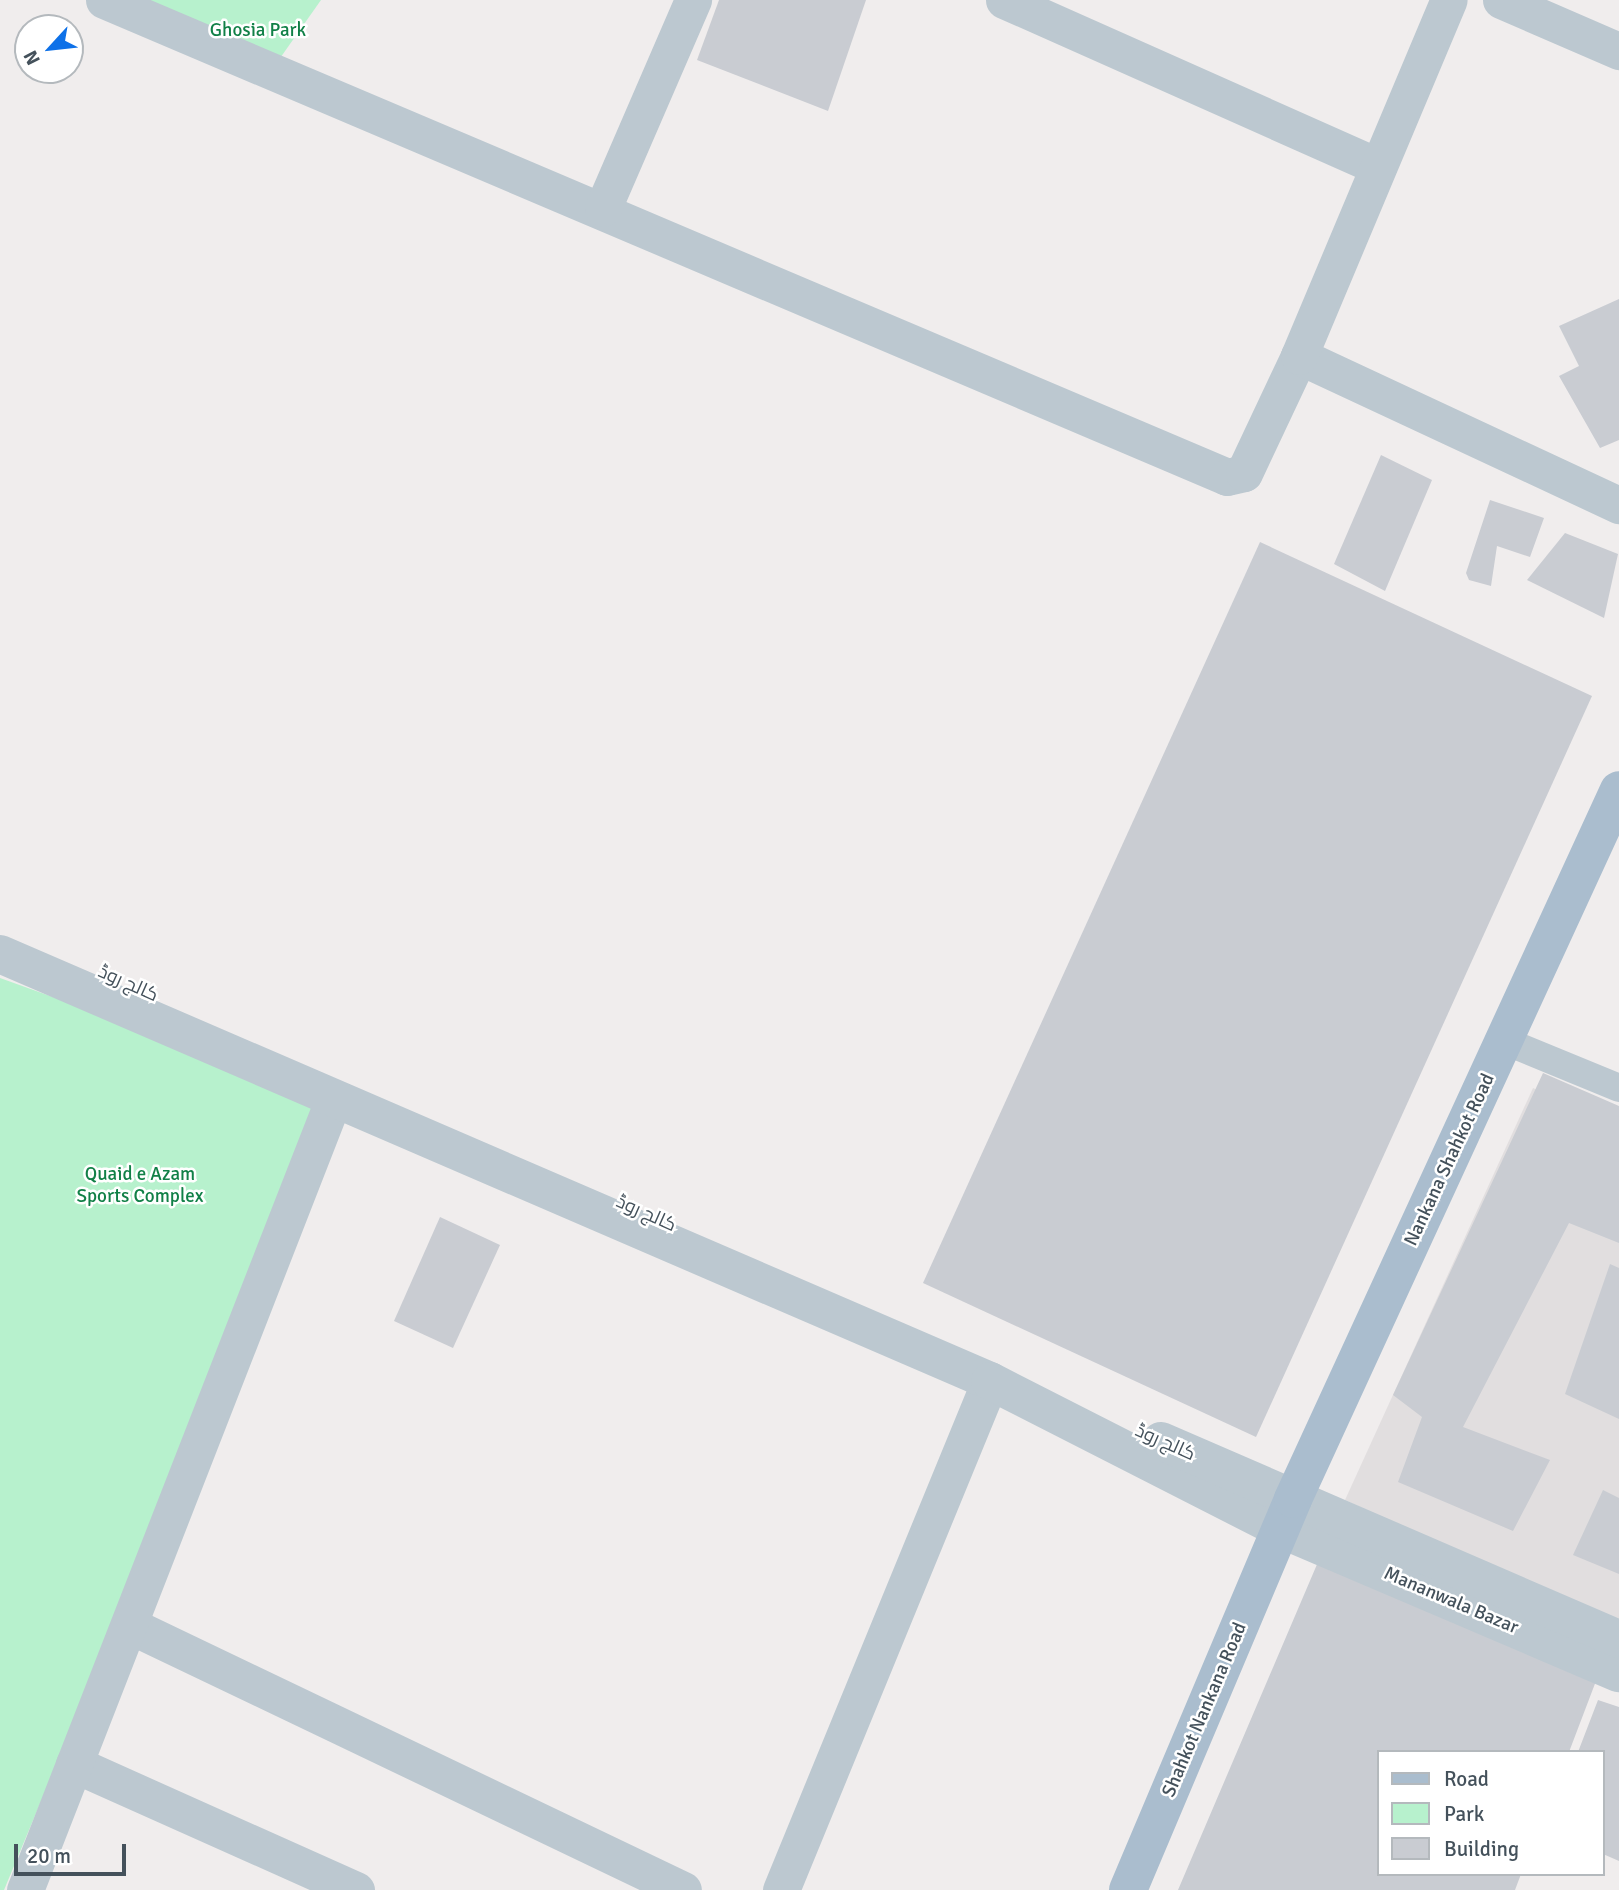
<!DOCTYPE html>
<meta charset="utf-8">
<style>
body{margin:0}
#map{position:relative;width:1619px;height:1890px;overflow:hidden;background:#f0eded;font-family:Signika,Cairo,sans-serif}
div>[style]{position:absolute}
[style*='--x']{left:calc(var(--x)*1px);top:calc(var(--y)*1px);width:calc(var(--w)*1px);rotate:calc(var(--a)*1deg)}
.education>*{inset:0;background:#e1dedf}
.green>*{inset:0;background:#b7f1cd}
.building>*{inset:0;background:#c9ccd2}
.pedestrian>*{height:28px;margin:-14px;padding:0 14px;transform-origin:14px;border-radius:14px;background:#bcc8d0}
.minor>*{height:37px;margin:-18.5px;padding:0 18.5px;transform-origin:18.5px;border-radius:18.5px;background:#bcc8d0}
.tertiary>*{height:38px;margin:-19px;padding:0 19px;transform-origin:19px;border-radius:19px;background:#bcc8d0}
.primary>*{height:38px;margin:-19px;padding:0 19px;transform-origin:19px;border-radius:19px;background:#aabdce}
span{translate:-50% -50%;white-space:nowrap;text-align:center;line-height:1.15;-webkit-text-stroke:5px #fff;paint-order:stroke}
.park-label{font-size:19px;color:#118047}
.street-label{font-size:19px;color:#44515b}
.legend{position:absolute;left:1377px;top:1750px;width:228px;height:126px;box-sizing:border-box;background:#fff;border:2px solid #b4b9bd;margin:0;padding:9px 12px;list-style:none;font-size:21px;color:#44515b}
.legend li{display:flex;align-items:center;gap:14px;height:35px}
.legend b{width:35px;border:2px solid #b4b9bd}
.north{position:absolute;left:14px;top:14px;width:70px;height:70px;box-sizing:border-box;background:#fff;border:2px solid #b4b9bd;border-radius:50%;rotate:243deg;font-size:19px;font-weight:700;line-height:28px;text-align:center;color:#44515b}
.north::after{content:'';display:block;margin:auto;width:24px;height:32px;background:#0e71e8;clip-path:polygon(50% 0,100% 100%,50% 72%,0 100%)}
.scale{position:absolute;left:14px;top:1844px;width:112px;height:32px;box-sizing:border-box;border:4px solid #44515b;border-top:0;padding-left:9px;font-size:21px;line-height:24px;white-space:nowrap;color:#44515b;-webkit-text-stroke:5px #fff;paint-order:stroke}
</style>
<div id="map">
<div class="education">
<div style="clip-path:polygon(1533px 1088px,1619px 1126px,1619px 1626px,1345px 1500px)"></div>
</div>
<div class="green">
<div style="clip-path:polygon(104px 0,321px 0,271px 71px)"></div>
<div style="clip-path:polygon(0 978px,334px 1098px,4px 1890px,0 1890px)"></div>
</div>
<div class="building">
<div style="clip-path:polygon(719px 0,866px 0,828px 111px,697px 60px)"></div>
<div style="clip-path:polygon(1619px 299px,1619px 440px,1600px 448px,1559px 376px,1579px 366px,1559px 326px)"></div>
<div style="clip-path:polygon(1381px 455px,1432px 480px,1385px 591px,1334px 564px)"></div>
<div style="clip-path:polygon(1490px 500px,1544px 518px,1530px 557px,1497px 546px,1491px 586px,1469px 580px,1466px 573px)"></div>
<div style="clip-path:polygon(1565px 533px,1618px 554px,1604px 618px,1527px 580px)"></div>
<div style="clip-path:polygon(1260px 542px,1592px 696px,1256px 1437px,923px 1283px)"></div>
<div style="clip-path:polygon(1543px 1073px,1619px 1106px,1619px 1243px,1569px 1223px,1463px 1427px,1550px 1460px,1513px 1531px,1398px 1482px,1422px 1417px,1393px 1395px)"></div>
<div style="clip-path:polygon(440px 1217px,500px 1245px,453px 1348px,394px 1321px)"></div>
<div style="clip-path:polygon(1610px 1264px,1619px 1268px,1619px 1419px,1565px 1394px)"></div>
<div style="clip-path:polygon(1603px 1490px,1619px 1498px,1619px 1574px,1573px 1555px)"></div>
<div style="clip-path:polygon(1318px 1562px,1596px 1681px,1569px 1752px,1379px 1752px,1379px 1874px,1521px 1874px,1515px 1890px,1178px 1890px)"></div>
<div style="clip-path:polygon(1598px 1700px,1619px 1707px,1619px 1861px,1603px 1854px,1603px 1752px,1578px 1752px)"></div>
</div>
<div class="pedestrian">
<div style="--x:1505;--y:1041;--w:123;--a:22.4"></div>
</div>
<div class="minor">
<div style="--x:104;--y:0;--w:1220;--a:23.01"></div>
<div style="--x:1227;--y:477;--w:17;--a:-13"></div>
<div style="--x:1244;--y:473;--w:129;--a:-64.8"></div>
<div style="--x:1299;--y:356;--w:353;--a:25"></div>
<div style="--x:1004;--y:0;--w:408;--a:24"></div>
<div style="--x:1501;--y:0;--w:129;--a:23.4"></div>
<div style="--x:603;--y:208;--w:227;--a:-66.6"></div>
<div style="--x:1299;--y:356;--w:386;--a:-67.2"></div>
<div style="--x:129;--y:1625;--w:614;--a:25.56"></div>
<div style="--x:74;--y:1764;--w:309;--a:24.1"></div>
<div style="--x:25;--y:1890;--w:850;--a:-68.69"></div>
<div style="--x:781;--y:1890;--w:550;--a:-67.68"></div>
</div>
<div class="tertiary">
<div style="--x:0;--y:954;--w:1078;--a:23.33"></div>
<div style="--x:990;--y:1381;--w:329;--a:27"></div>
<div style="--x:1283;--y:1530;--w:365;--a:23.1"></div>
<div style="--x:1161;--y:1441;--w:499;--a:23.4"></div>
</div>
<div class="primary">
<div style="--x:1128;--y:1890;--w:424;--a:-67.1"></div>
<div style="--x:1293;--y:1499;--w:780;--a:-65.31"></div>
</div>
<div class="park-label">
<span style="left:258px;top:31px">Ghosia Park</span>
<span style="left:140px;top:1186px">Quaid e Azam<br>Sports Complex</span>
</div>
<div class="street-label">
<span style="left:128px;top:984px;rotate:24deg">کالج روڈ</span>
<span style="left:1450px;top:1160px;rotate:-65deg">Nankana Shahkot Road</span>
<span style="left:646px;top:1214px;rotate:24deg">کالج روڈ</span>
<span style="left:1165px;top:1443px;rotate:24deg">کالج روڈ</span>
<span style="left:1451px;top:1601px;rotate:23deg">Mananwala Bazar</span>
<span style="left:1205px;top:1710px;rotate:-67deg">Shahkot Nankana Road</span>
</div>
<ul class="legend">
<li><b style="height:9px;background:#aabdce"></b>Road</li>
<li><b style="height:19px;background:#b7f1cd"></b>Park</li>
<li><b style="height:19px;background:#c9ccd2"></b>Building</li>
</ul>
<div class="north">N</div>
<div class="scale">20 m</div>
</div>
